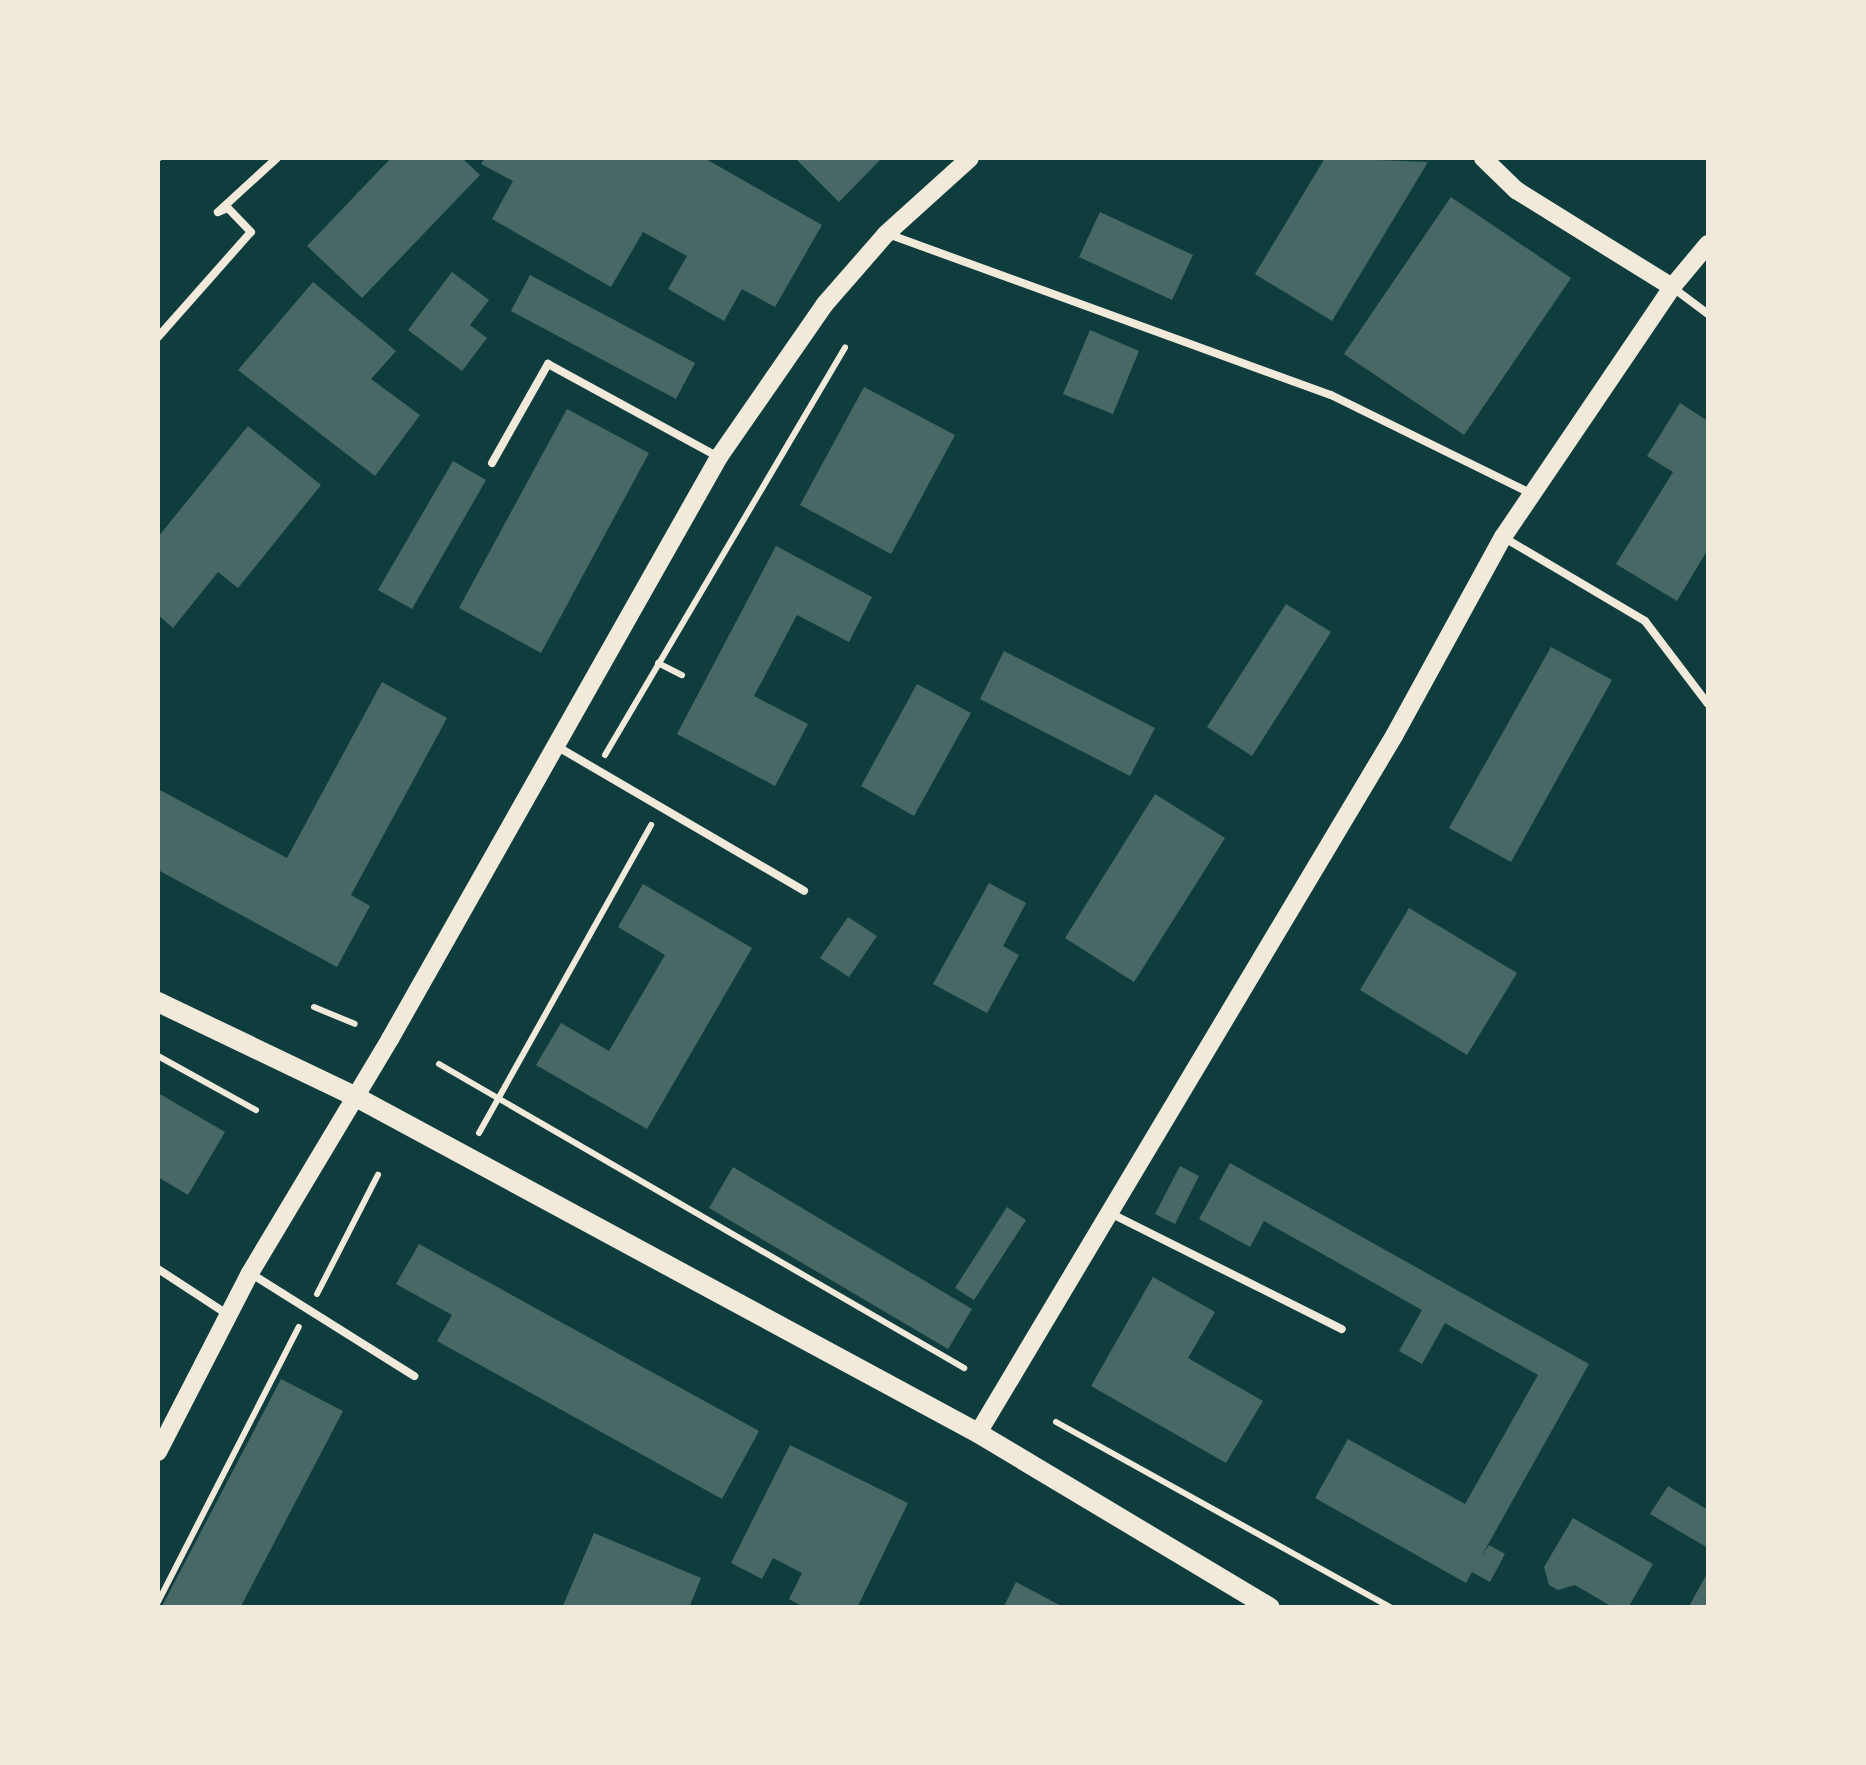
<!DOCTYPE html>
<style>
body{margin:0}
#map{position:relative;width:1866px;height:1765px;overflow:hidden;background:#0f3d3e;font-family:Commissioner,sans-serif}
div>[style]{position:absolute}
[style*='--x']{left:calc(var(--x)*1px);top:calc(var(--y)*1px);width:calc(var(--w)*1px);rotate:calc(var(--a)*1deg)}
.building>*{inset:0;background:#486865}
.path>*{height:6px;margin:-3px;padding:0 3px;transform-origin:3px;border-radius:3px;background:#f1e9da}
.service>*{height:8px;margin:-4px;padding:0 4px;transform-origin:4px;border-radius:4px;background:#f1e9da}
.tertiary>*{height:18px;margin:-9px;padding:0 9px;transform-origin:9px;border-radius:9px;background:#f1e9da}
.secondary>*{height:20px;margin:-10px;padding:0 10px;transform-origin:10px;border-radius:10px;background:#f1e9da}
span{translate:-50% -50%;white-space:nowrap;text-align:center;line-height:1.15;-webkit-text-stroke:8px #f1e9da;paint-order:stroke}
.frame{position:absolute;inset:0;border:160px solid #f1e9da;pointer-events:none}
</style>
<div id="map">
<div class="building">
<div style="clip-path:polygon(391px 158px,462px 158px,480px 175px,362px 298px,307px 246px)"></div>
<div style="clip-path:polygon(485px 158px,704px 158px,822px 225px,775px 307px,742px 289px,724px 321px,668px 289px,687px 256px,643px 232px,611px 287px,492px 219px,513px 181px,481px 164px)"></div>
<div style="clip-path:polygon(795px 158px,882px 158px,839px 202px)"></div>
<div style="clip-path:polygon(1325px 158px,1428px 162px,1332px 321px,1255px 274px)"></div>
<div style="clip-path:polygon(1451px 197px,1571px 278px,1464px 435px,1344px 354px)"></div>
<div style="clip-path:polygon(1100px 212px,1193px 255px,1172px 300px,1079px 257px)"></div>
<div style="clip-path:polygon(452px 272px,489px 300px,470px 325px,487px 338px,462px 371px,408px 330px)"></div>
<div style="clip-path:polygon(530px 275px,695px 363px,676px 399px,511px 311px)"></div>
<div style="clip-path:polygon(313px 282px,396px 351px,371px 379px,420px 415px,375px 476px,238px 370px)"></div>
<div style="clip-path:polygon(1090px 330px,1139px 351px,1113px 414px,1063px 394px)"></div>
<div style="clip-path:polygon(864px 387px,955px 435px,891px 554px,800px 505px)"></div>
<div style="clip-path:polygon(1680px 403px,1708px 421px,1708px 549px,1677px 601px,1616px 564px,1673px 472px,1647px 456px)"></div>
<div style="clip-path:polygon(567px 409px,649px 453px,541px 653px,459px 608px)"></div>
<div style="clip-path:polygon(248px 426px,321px 485px,238px 588px,218px 572px,173px 628px,158px 615px,158px 537px)"></div>
<div style="clip-path:polygon(453px 461px,486px 480px,412px 609px,378px 590px)"></div>
<div style="clip-path:polygon(776px 546px,872px 597px,849px 642px,797px 615px,754px 696px,808px 724px,775px 786px,677px 734px)"></div>
<div style="clip-path:polygon(1286px 604px,1331px 632px,1252px 756px,1207px 727px)"></div>
<div style="clip-path:polygon(1551px 647px,1612px 680px,1511px 862px,1449px 828px)"></div>
<div style="clip-path:polygon(1004px 651px,1155px 728px,1130px 776px,980px 699px)"></div>
<div style="clip-path:polygon(382px 682px,447px 718px,351px 895px,370px 906px,337px 967px,158px 870px,158px 789px,287px 858px)"></div>
<div style="clip-path:polygon(917px 684px,971px 713px,914px 816px,861px 786px)"></div>
<div style="clip-path:polygon(1155px 794px,1225px 838px,1134px 982px,1065px 938px)"></div>
<div style="clip-path:polygon(989px 883px,1026px 903px,1003px 946px,1019px 955px,987px 1013px,933px 984px)"></div>
<div style="clip-path:polygon(643px 884px,752px 948px,647px 1129px,536px 1065px,561px 1023px,609px 1051px,665px 955px,618px 927px)"></div>
<div style="clip-path:polygon(1409px 908px,1517px 973px,1467px 1055px,1360px 990px)"></div>
<div style="clip-path:polygon(848px 917px,877px 936px,849px 977px,820px 958px)"></div>
<div style="clip-path:polygon(158px 1093px,225px 1132px,188px 1195px,158px 1177px)"></div>
<div style="clip-path:polygon(1230px 1163px,1589px 1364px,1481px 1557px,1489px 1545px,1505px 1554px,1490px 1582px,1472px 1572px,1466px 1583px,1315px 1498px,1348px 1439px,1465px 1504px,1538px 1375px,1445px 1323px,1422px 1364px,1399px 1351px,1422px 1310px,1264px 1221px,1250px 1247px,1199px 1219px)"></div>
<div style="clip-path:polygon(1180px 1166px,1199px 1176px,1175px 1224px,1155px 1214px)"></div>
<div style="clip-path:polygon(733px 1167px,972px 1309px,948px 1349px,709px 1208px)"></div>
<div style="clip-path:polygon(1007px 1207px,1026px 1220px,974px 1300px,955px 1288px)"></div>
<div style="clip-path:polygon(419px 1244px,759px 1431px,722px 1499px,437px 1341px,452px 1315px,396px 1284px)"></div>
<div style="clip-path:polygon(1153px 1277px,1215px 1312px,1188px 1358px,1263px 1401px,1226px 1463px,1091px 1386px)"></div>
<div style="clip-path:polygon(281px 1379px,343px 1411px,240px 1608px,161px 1608px)"></div>
<div style="clip-path:polygon(790px 1445px,908px 1503px,857px 1608px,805px 1608px,789px 1599px,802px 1573px,773px 1558px,762px 1579px,731px 1563px)"></div>
<div style="clip-path:polygon(1668px 1486px,1708px 1510px,1708px 1548px,1650px 1514px)"></div>
<div style="clip-path:polygon(1573px 1518px,1653px 1564px,1628px 1608px,1614px 1608px,1575px 1585px,1558px 1590px,1549px 1585px,1544px 1567px)"></div>
<div style="clip-path:polygon(594px 1533px,701px 1578px,689px 1608px,562px 1608px)"></div>
<div style="clip-path:polygon(1708px 1572px,1708px 1608px,1688px 1608px)"></div>
<div style="clip-path:polygon(1016px 1582px,1065px 1608px,1003px 1608px)"></div>
</div>
<div class="path">
<div style="--x:158;--y:159;--w:1;--a:-45"></div>
<div style="--x:658;--y:663;--w:27;--a:27"></div>
<div style="--x:605;--y:755;--w:473;--a:-59.5"></div>
<div style="--x:314;--y:1007;--w:44;--a:22.5"></div>
<div style="--x:158;--y:1056;--w:112;--a:28.9"></div>
<div style="--x:439;--y:1064;--w:607;--a:30.07"></div>
<div style="--x:479;--y:1133;--w:353;--a:-60.8"></div>
<div style="--x:317;--y:1294;--w:134;--a:-62.9"></div>
<div style="--x:1056;--y:1422;--w:383;--a:29"></div>
<div style="--x:158;--y:1602;--w:309;--a:-62.9"></div>
</div>
<div class="service">
<div style="--x:888;--y:234;--w:471;--a:20"></div>
<div style="--x:1331;--y:395;--w:224;--a:26.2"></div>
<div style="--x:1672;--y:287;--w:45;--a:36.9"></div>
<div style="--x:158;--y:337;--w:140;--a:-48.5"></div>
<div style="--x:251;--y:232;--w:33;--a:-134"></div>
<div style="--x:228;--y:208;--w:11;--a:158"></div>
<div style="--x:218;--y:212;--w:80;--a:-42.5"></div>
<div style="--x:492;--y:463;--w:114;--a:-60.5"></div>
<div style="--x:548;--y:364;--w:192;--a:28.6"></div>
<div style="--x:1503;--y:537;--w:165;--a:30.6"></div>
<div style="--x:1645;--y:621;--w:104;--a:52.8"></div>
<div style="--x:558;--y:747;--w:285;--a:30.3"></div>
<div style="--x:1112;--y:1214;--w:257;--a:26.6"></div>
<div style="--x:158;--y:1269;--w:82;--a:33.1"></div>
<div style="--x:250;--y:1273;--w:194;--a:32.1"></div>
</div>
<div class="tertiary">
<div style="--x:1483;--y:158;--w:46;--a:44.1"></div>
<div style="--x:1516;--y:190;--w:184;--a:31.9"></div>
<div style="--x:978;--y:1433;--w:812;--a:-59.17"></div>
<div style="--x:1394;--y:736;--w:227;--a:-61.3"></div>
<div style="--x:1503;--y:537;--w:302;--a:-55.9"></div>
<div style="--x:1672;--y:287;--w:56;--a:-50.1"></div>
<div style="--x:158;--y:1452;--w:201;--a:-62.8"></div>
<div style="--x:250;--y:1273;--w:273;--a:-59.1"></div>
<div style="--x:390;--y:1039;--w:669;--a:-60.52"></div>
<div style="--x:719;--y:457;--w:186;--a:-55.3"></div>
<div style="--x:825;--y:304;--w:93;--a:-48.9"></div>
<div style="--x:886;--y:234;--w:113;--a:-42.1"></div>
</div>
<div class="secondary">
<div style="--x:158;--y:1002;--w:220;--a:25.6"></div>
<div style="--x:356;--y:1097;--w:707;--a:28.38"></div>
<div style="--x:978;--y:1433;--w:340;--a:30.9"></div>
</div>
<div class="frame"></div>
</div>
